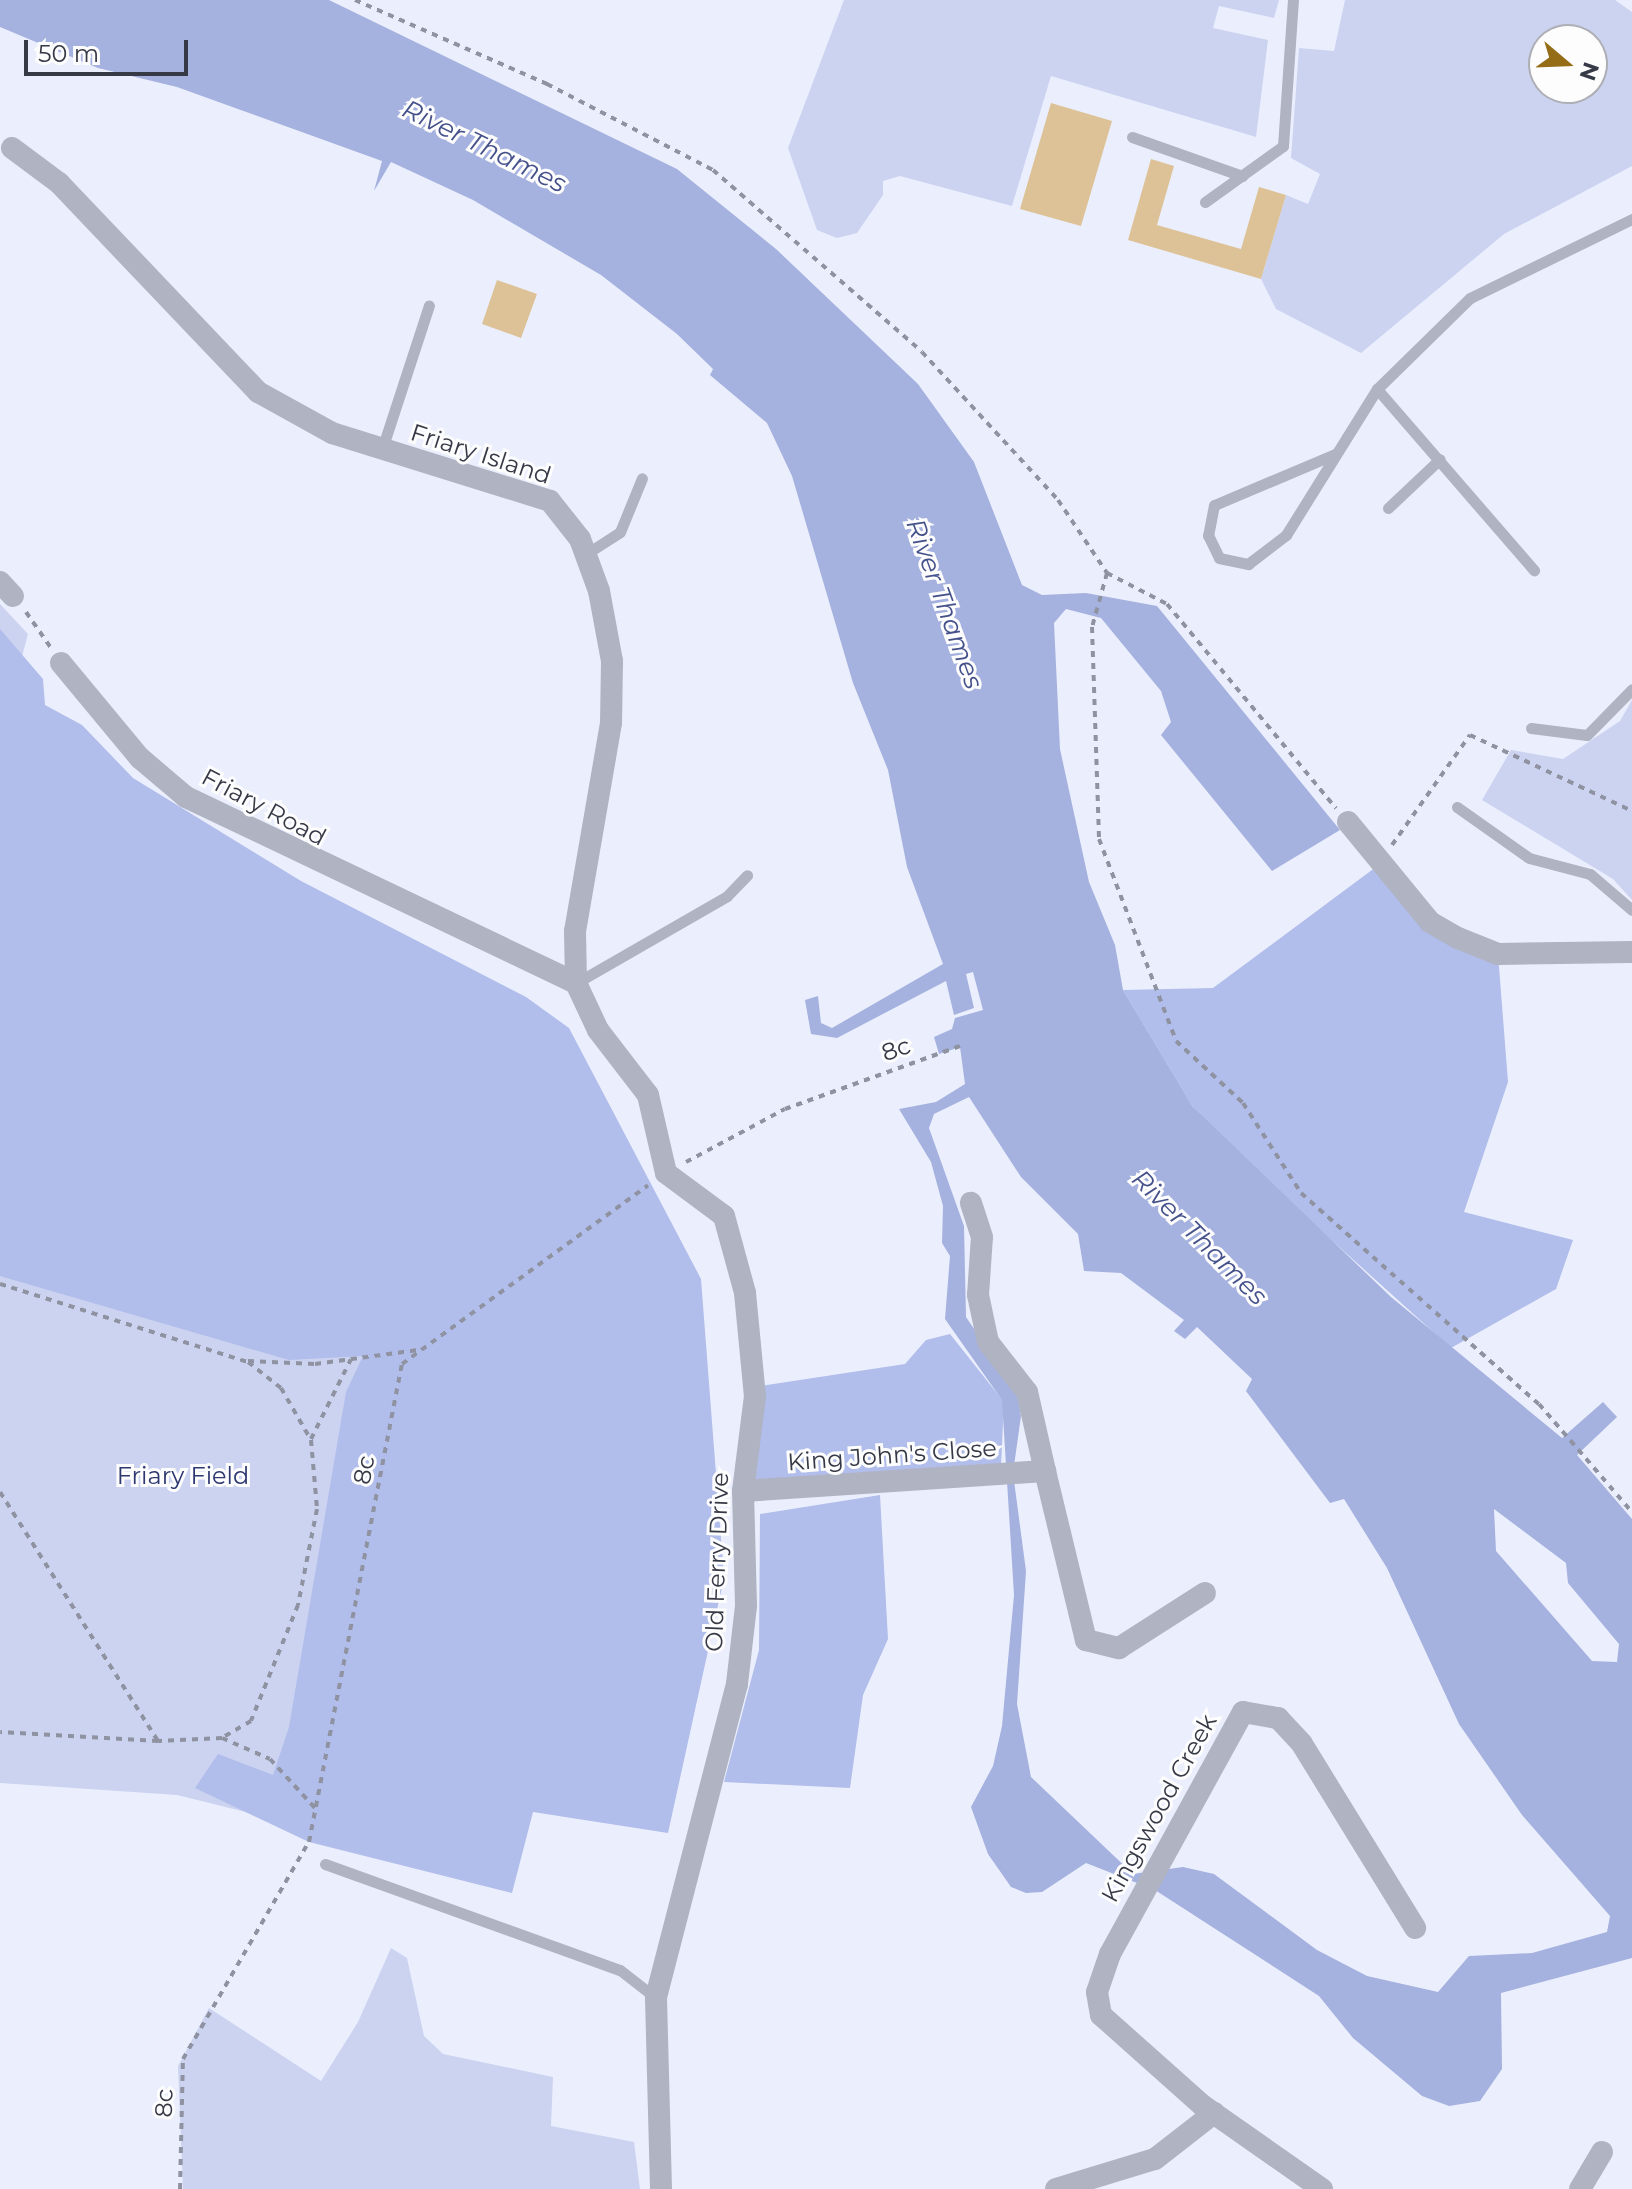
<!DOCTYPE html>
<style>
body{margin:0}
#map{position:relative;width:1632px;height:2189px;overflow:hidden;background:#ebeffd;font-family:Montserrat,sans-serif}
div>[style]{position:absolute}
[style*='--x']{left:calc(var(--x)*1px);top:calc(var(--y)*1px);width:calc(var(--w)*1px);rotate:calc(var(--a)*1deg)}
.green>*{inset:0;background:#cbd3f1}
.forest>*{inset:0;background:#b1bdea}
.water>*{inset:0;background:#a5b1de}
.building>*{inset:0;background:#dcc296}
.path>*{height:4px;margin-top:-2px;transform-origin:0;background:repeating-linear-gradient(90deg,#8f92a0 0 6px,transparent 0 12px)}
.service>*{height:11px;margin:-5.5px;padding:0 5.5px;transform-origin:5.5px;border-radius:5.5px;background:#afb3c2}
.minor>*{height:22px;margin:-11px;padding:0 11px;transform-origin:11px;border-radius:11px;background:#afb3c2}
span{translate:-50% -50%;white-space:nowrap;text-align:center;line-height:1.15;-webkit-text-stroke:6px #fdfdfd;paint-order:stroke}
.street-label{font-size:24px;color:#363946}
.park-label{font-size:24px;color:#2e3870}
.water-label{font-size:26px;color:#45518b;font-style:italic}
.north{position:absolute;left:1528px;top:24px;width:80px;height:80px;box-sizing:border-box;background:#fdfdfd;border:2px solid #adafb4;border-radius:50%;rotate:109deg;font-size:22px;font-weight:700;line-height:32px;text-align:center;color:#363946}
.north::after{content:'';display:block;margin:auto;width:28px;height:36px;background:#946d16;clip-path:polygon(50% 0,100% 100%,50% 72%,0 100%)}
.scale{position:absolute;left:24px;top:40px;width:164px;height:36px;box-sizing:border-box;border:4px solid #363946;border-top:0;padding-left:10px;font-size:24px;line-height:28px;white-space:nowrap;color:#363946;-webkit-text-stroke:6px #fdfdfd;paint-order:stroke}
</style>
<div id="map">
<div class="green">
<div style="clip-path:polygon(844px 0,1279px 0,1274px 18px,1219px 6px,1213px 28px,1268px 40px,1256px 137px,1051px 76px,1012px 206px,900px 176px,883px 181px,883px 195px,857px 233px,837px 238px,817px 230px,788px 148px)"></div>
<div style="clip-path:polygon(evenodd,1345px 0,1615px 0,1632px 12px,1632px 166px,1504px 234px,1361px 353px,1276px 309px,1261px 279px,1286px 195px,1308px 204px,1320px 174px,1291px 158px,1299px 48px,1334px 51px,1345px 0,1544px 40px,1592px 40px,1592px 88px,1544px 88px,1544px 40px)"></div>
<div style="clip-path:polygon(0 604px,28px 634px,0 740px)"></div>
<div style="clip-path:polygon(1632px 700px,1632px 900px,1613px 879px,1482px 800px,1511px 750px,1563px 759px,1620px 721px)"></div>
<div style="clip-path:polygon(0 1233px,399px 1342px,299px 1825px,177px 1795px,0 1783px)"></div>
<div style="clip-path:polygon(391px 1948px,407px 1958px,424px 2036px,443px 2054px,553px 2077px,551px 2126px,634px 2142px,640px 2189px,183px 2189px,178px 2066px,209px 2008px,321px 2081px,358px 2022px)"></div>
</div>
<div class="forest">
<div style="clip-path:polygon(0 629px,43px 679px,45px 705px,82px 725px,133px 778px,301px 881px,526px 997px,569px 1028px,701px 1279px,724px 1578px,668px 1833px,533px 1812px,512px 1893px,309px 1842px,195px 1788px,218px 1754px,273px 1775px,289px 1727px,346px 1392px,363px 1356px,289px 1360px,0 1276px)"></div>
<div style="clip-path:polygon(1380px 864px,1430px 922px,1498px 954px,1508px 1082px,1464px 1212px,1573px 1240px,1556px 1289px,1451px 1348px,1233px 1151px,1193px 1107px,1123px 990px,1213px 988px)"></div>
<div style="clip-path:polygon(950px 1334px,1004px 1402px,1001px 1466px,756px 1498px,748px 1388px,905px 1364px,926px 1340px)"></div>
<div style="clip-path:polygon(880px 1495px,888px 1639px,863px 1695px,850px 1788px,724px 1782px,759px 1650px,760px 1514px)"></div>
</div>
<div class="water">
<div style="clip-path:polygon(evenodd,0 0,329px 0,677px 169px,776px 249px,918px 384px,974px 462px,1022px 585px,1042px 595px,1086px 593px,1157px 606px,1340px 830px,1272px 871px,1161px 735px,1171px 722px,1161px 691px,1101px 618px,1066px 609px,1054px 623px,1060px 749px,1089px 882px,1115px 945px,1123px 990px,1193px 1107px,1391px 1297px,1562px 1438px,1603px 1402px,1617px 1417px,1577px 1455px,1632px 1519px,1632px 1958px,1501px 1993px,1502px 2069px,1480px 2101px,1449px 2106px,1422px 2096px,1353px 2038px,1319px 1996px,1155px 1890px,1086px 1863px,1042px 1892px,1026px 1893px,1011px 1887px,988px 1854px,971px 1807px,993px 1766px,1002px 1726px,1014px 1595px,1002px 1400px,945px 1319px,950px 1256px,942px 1243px,943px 1206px,931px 1162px,899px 1109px,936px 1102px,965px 1084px,960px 1047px,939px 1054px,934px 1037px,952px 1029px,955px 1018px,983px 1010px,973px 972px,966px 974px,974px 1008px,954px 1015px,946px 981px,837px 1038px,811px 1034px,805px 1000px,818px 996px,821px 1023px,832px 1028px,943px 964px,907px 867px,888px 770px,853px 683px,792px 476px,767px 423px,710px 375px,713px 369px,677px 334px,601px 275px,473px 200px,391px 162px,374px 191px,382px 161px,177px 87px,98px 68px,0 27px,0 0,969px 1097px,1021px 1177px,1078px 1234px,1084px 1271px,1121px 1273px,1184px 1320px,1174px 1331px,1185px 1339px,1197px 1327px,1252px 1379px,1246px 1391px,1330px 1503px,1344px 1499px,1387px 1568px,1459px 1724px,1522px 1815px,1610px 1916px,1607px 1932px,1532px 1953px,1469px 1956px,1438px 1992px,1367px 1976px,1317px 1950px,1214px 1874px,1183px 1867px,1133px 1874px,1031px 1777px,1017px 1704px,1026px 1571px,1013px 1473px,1021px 1416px,1017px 1393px,966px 1317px,964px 1226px,929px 1128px,934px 1114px,969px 1097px,0 0,1494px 1509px,1566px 1563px,1568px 1583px,1619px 1644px,1617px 1662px,1592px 1661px,1496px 1551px,1494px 1509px)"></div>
</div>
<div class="building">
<div style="clip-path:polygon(1051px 103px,1112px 121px,1081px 226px,1020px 209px)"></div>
<div style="clip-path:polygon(1151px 159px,1174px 166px,1157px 225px,1241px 249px,1259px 187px,1286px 195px,1261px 279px,1128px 240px)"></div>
<div style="clip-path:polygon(497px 280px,537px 294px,521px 338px,482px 324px)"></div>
</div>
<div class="path">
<div style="--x:355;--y:0;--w:210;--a:23.6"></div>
<div style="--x:547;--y:84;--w:187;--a:27.4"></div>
<div style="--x:713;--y:170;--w:277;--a:41"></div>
<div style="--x:922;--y:352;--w:201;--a:47.4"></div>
<div style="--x:1058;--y:500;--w:88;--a:56.1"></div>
<div style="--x:1107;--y:573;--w:56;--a:105.5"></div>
<div style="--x:1092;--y:627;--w:212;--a:88.1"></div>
<div style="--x:1099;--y:839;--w:216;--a:69.1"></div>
<div style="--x:1176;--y:1041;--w:91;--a:42.8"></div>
<div style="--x:1243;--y:1103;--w:107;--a:57.2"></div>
<div style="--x:1301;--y:1193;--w:318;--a:41.6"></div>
<div style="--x:1539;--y:1404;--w:143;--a:49.3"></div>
<div style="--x:1107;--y:573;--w:68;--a:27.3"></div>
<div style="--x:1167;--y:604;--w:265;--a:50.4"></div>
<div style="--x:26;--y:612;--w:44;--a:55.2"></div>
<div style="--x:1392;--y:845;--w:135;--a:-54.7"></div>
<div style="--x:1470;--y:735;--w:179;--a:25.1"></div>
<div style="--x:686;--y:1162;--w:112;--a:-28.2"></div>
<div style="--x:785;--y:1109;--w:186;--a:-19.8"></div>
<div style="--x:0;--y:1284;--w:260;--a:17.5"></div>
<div style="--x:248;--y:1362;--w:42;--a:38.2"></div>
<div style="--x:281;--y:1388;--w:60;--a:60"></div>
<div style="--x:311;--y:1440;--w:69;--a:85"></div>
<div style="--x:317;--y:1509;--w:98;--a:101.2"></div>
<div style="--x:298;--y:1605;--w:125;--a:112.1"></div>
<div style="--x:251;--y:1721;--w:34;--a:150"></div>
<div style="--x:222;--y:1738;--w:64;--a:177.3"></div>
<div style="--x:158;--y:1741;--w:158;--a:-176.7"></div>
<div style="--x:248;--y:1361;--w:67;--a:2.6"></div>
<div style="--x:315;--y:1364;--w:104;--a:-7.7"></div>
<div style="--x:311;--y:1439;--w:89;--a:-63.4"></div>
<div style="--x:0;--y:1492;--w:295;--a:57.6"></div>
<div style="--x:222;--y:1738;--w:52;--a:23.6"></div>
<div style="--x:270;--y:1759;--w:68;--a:47.4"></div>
<div style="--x:180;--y:2189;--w:130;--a:-88.7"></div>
<div style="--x:183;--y:2059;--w:251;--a:-59.9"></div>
<div style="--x:309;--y:1842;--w:487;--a:-79"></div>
<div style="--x:402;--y:1364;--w:304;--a:-36"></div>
</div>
<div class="service">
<div style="--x:1132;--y:137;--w:117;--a:19.5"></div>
<div style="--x:1205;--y:202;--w:96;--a:-35.7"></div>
<div style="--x:1283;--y:146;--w:146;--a:-86.1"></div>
<div style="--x:1377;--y:389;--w:240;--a:49.1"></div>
<div style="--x:382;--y:449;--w:151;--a:-71.9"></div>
<div style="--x:1335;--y:454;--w:131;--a:157.1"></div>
<div style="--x:1214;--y:505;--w:31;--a:101"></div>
<div style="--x:1208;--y:535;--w:25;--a:64"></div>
<div style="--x:1219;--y:558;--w:30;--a:12"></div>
<div style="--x:1248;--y:564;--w:48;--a:-37.3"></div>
<div style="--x:1286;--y:535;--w:172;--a:-58.1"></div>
<div style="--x:1377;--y:389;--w:130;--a:-44.4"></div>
<div style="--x:1470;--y:298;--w:180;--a:-26"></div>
<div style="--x:1388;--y:508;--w:71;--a:-43.3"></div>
<div style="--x:586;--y:554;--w:40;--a:-32.9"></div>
<div style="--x:620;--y:532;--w:58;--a:-67.8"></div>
<div style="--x:1531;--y:728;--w:56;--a:7.1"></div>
<div style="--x:1587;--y:735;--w:64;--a:-45.6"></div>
<div style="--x:1457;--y:807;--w:88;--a:35.3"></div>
<div style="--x:1529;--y:858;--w:63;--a:14.7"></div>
<div style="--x:1590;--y:874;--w:55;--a:40.6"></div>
<div style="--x:576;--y:983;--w:174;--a:-29.9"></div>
<div style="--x:727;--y:896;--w:29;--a:-46"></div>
<div style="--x:325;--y:1864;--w:313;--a:19.8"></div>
<div style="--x:620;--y:1970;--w:46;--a:37.9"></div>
</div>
<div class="minor">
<div style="--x:12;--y:148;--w:59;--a:36.7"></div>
<div style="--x:59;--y:183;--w:289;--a:46.4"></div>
<div style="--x:258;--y:392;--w:85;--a:29"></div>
<div style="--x:332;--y:433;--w:228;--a:17.3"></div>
<div style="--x:550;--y:501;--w:48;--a:51.7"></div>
<div style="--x:580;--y:539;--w:55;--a:69.9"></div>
<div style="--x:599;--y:591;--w:71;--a:79.5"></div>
<div style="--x:612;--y:661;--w:62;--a:90.9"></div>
<div style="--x:611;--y:723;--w:211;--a:99.8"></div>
<div style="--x:575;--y:931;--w:52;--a:88.9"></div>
<div style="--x:576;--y:983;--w:52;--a:64.9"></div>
<div style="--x:598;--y:1030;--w:82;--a:52.4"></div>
<div style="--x:648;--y:1095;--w:80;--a:77"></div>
<div style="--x:666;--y:1173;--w:72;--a:36.6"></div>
<div style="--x:724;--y:1216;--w:80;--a:74.7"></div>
<div style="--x:745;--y:1293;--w:103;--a:84.5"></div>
<div style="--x:755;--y:1396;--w:96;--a:97.2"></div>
<div style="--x:743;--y:1491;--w:115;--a:88.5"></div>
<div style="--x:746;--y:1606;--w:79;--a:96.6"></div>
<div style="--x:737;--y:1684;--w:324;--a:104.5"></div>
<div style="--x:656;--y:1998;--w:191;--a:88.5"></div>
<div style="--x:0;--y:582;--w:19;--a:47"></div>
<div style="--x:61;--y:663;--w:124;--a:50.3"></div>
<div style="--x:140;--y:758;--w:60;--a:40.3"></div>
<div style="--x:186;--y:797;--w:432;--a:25.5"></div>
<div style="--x:1348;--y:822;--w:129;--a:50.6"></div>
<div style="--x:1430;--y:922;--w:32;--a:30"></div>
<div style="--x:1458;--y:938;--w:43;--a:21.8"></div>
<div style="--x:1498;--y:954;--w:134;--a:-0.9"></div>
<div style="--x:1045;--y:1471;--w:174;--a:76.4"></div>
<div style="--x:1086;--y:1640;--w:34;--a:14"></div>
<div style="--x:1119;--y:1648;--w:102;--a:-32.6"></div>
<div style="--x:743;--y:1491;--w:303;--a:-3.8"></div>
<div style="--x:1045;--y:1471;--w:81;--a:-102.8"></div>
<div style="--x:1027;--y:1392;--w:63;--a:-128"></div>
<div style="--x:988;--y:1342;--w:48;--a:-102"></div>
<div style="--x:978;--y:1295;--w:58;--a:-86.1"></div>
<div style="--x:982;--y:1237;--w:36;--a:-108"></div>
<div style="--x:1056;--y:2189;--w:103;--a:-16.9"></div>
<div style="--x:1155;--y:2159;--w:75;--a:-37.9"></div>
<div style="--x:1322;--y:2189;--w:146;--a:-145"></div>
<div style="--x:1202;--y:2105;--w:135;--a:-138.3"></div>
<div style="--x:1101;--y:2015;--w:23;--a:-100"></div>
<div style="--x:1097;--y:1992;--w:40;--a:-71.1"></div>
<div style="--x:1110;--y:1954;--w:276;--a:-61.2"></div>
<div style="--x:1243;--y:1712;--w:36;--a:10"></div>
<div style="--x:1278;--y:1718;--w:35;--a:47"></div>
<div style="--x:1302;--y:1744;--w:216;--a:58.4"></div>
<div style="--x:1580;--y:2189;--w:43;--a:-59.3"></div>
</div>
<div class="street-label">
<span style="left:481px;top:454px;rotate:18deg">Friary Island</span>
<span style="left:264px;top:807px;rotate:28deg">Friary Road</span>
<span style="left:896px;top:1049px;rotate:-19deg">8c</span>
<span style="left:892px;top:1455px;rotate:-4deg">King John's Close</span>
<span style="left:364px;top:1470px;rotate:-80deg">8c</span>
<span style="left:717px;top:1562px;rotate:-88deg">Old Ferry Drive</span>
<span style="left:1159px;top:1808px;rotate:-61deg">Kingswood Creek</span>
<span style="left:164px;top:2103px;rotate:-88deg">8c</span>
</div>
<div class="park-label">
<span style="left:183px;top:1476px">Friary Field</span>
</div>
<div class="water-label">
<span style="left:484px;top:147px;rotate:26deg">River Thames</span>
<span style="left:944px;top:604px;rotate:70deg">River Thames</span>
<span style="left:1199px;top:1238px;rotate:45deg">River Thames</span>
</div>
<div class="north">N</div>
<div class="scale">50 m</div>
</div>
